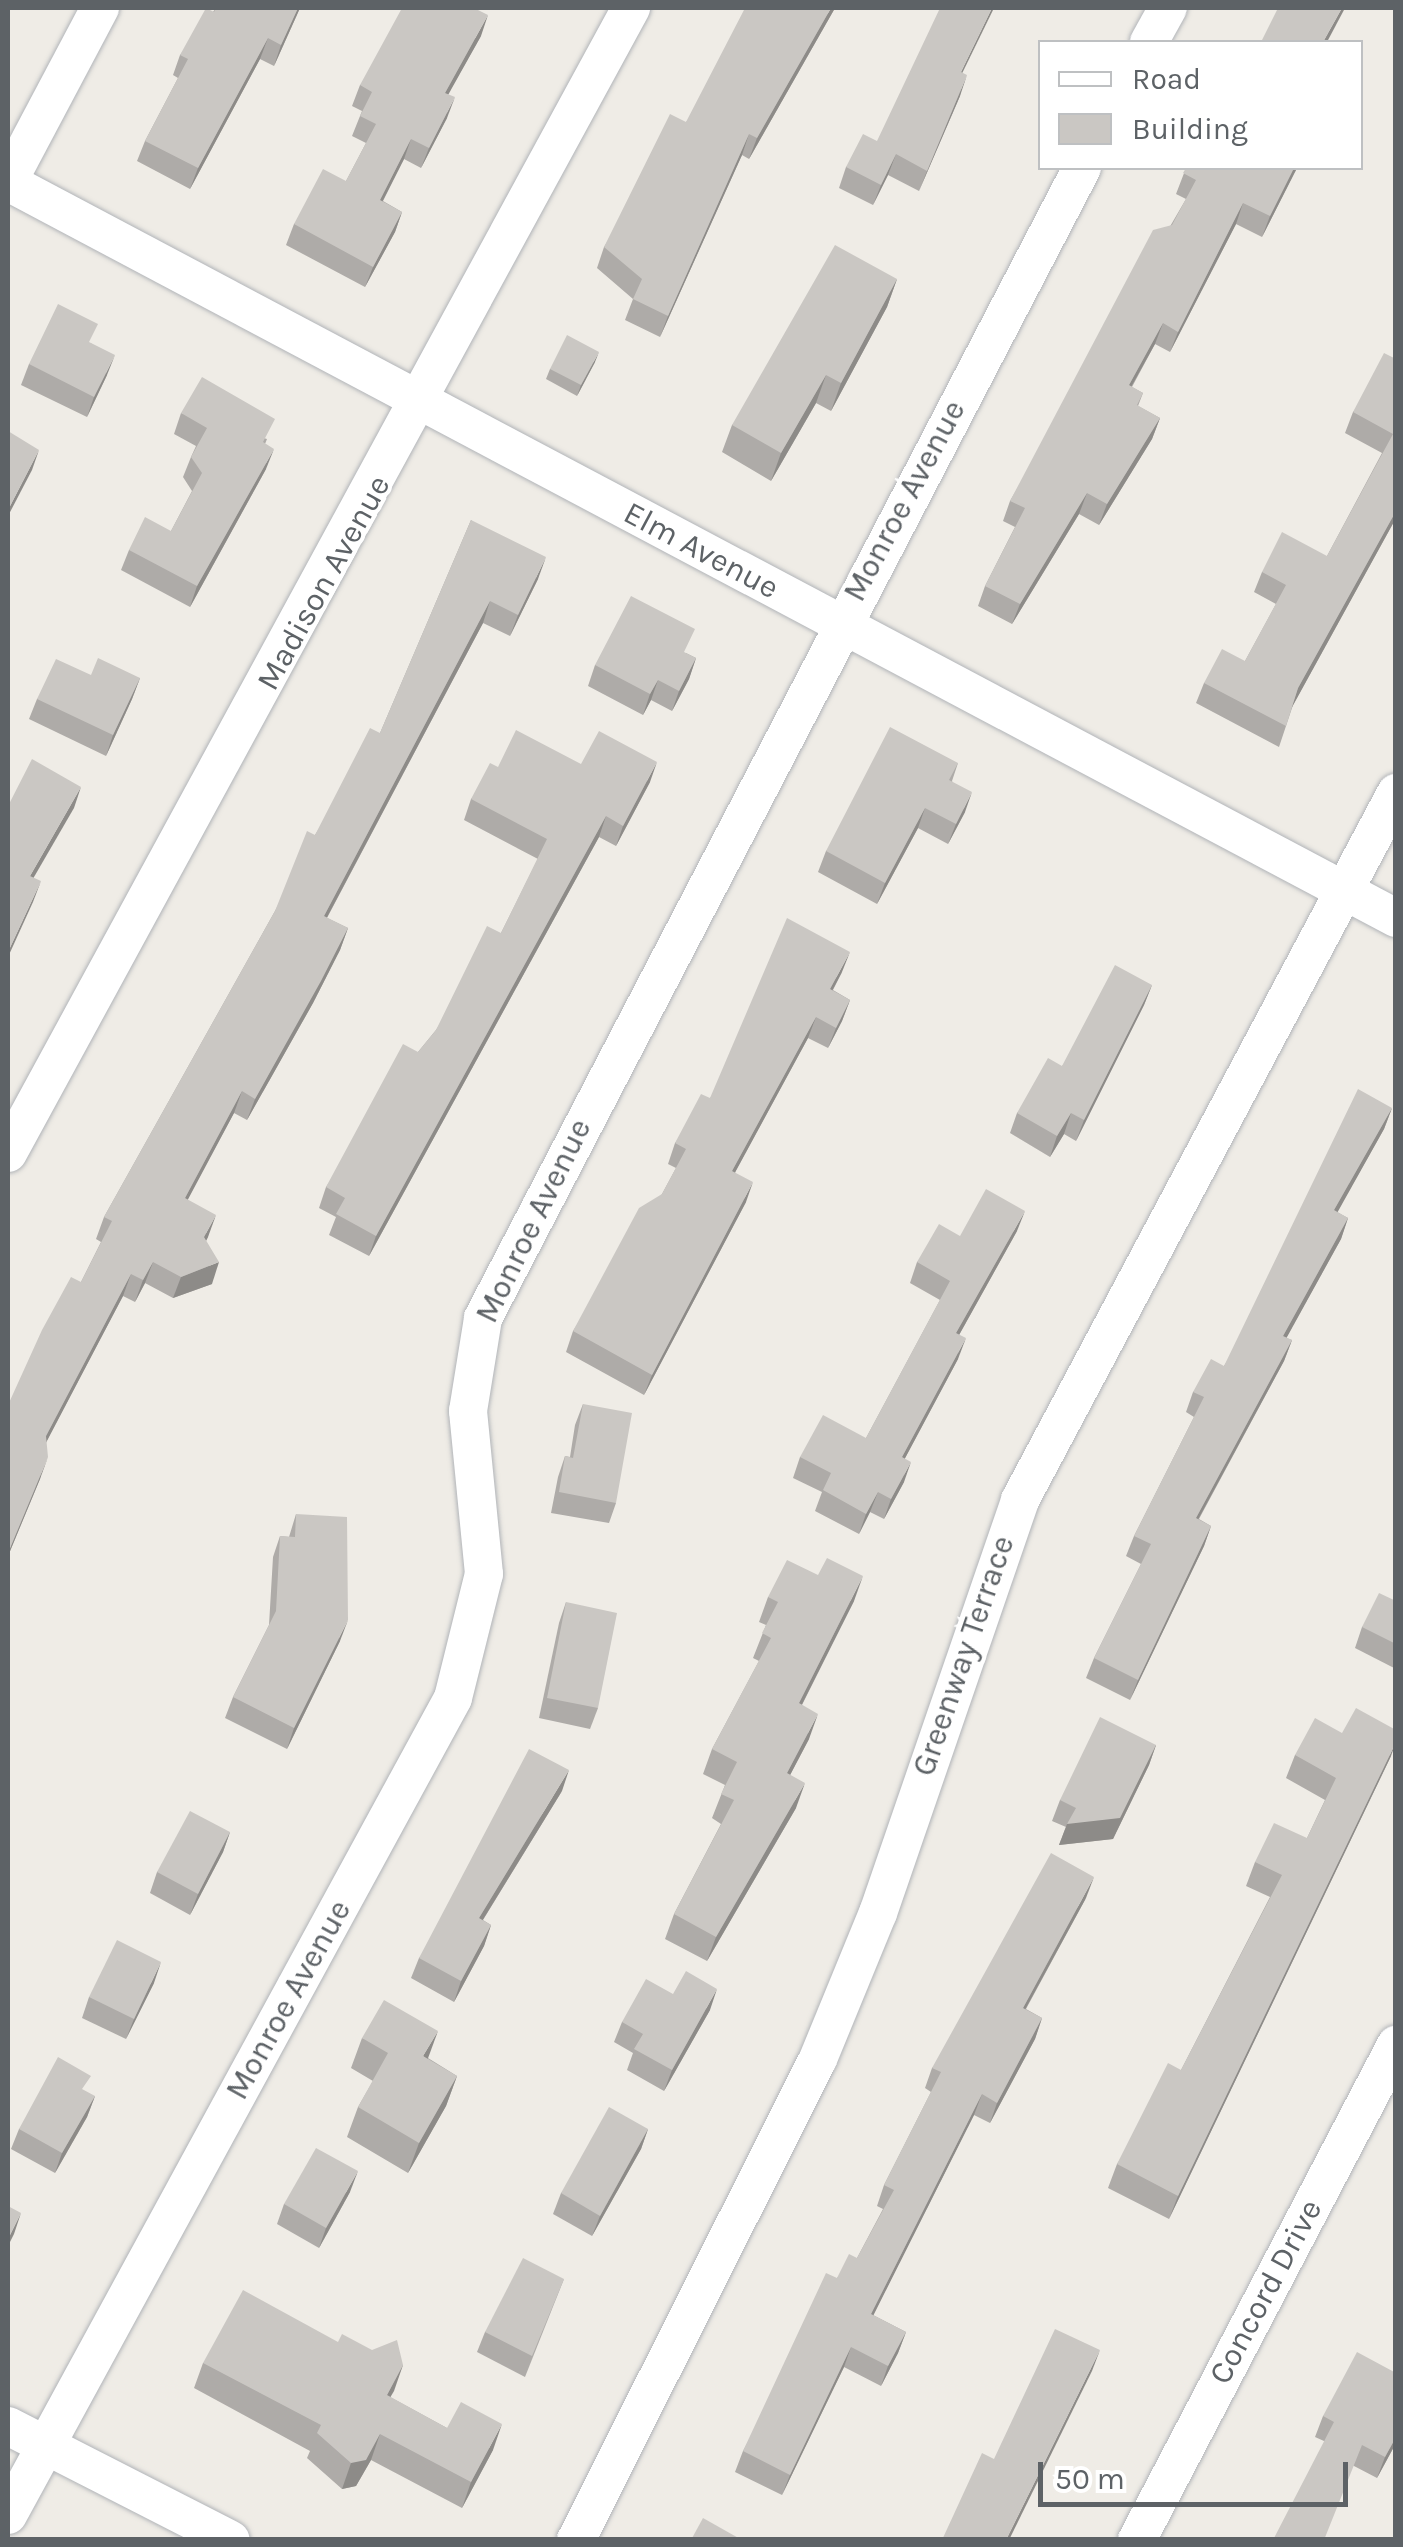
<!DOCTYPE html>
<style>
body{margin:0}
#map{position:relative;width:1403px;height:2547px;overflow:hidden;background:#efece6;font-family:Karla,sans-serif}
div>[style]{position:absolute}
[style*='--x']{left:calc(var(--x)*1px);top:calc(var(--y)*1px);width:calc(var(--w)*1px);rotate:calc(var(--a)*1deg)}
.roads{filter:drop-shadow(0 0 2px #b1b4b8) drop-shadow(0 0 2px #b1b4b8)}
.street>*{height:38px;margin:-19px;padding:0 19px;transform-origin:19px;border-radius:19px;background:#fff}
.wall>*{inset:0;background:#aeaba8}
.shaded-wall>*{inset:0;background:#8d8b88}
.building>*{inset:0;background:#cac7c3}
span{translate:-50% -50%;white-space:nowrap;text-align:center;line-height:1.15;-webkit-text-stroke:8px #fff;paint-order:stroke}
.street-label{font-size:32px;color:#5d6266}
.frame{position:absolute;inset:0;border:10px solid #5d6266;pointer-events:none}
.legend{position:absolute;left:1038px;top:40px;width:325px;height:130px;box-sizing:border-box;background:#fff;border:2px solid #bec0c2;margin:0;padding:12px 18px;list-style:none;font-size:30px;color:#5d6266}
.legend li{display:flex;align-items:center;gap:20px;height:50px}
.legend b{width:50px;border:2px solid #bec0c2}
.scale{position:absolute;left:1038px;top:2462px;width:310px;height:45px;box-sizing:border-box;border:5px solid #5d6266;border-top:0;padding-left:12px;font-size:30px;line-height:35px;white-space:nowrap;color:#5d6266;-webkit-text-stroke:8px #fff;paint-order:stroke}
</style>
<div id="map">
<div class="roads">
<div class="street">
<div style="--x:100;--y:8;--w:197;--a:117.9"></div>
<div style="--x:8;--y:182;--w:1571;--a:27.94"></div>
<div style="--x:1149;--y:42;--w:39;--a:-61"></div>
<div style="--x:8;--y:1153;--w:1304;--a:-61.45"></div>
<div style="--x:8;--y:2426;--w:250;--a:27.1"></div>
<div style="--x:8;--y:2515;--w:930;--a:-61.42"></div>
<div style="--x:453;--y:1698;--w:128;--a:-76"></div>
<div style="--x:484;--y:1574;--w:164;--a:-95.6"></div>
<div style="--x:468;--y:1411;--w:94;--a:-80.8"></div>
<div style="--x:483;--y:1318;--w:1297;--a:-62.49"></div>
<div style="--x:576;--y:2540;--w:538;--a:-63.29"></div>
<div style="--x:818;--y:2059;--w:158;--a:-67.7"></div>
<div style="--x:878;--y:1913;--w:437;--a:-71"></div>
<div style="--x:1020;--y:1500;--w:801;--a:-61.99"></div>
<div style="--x:1137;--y:2540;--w:559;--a:-62.38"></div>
</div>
</div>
<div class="wall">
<div style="clip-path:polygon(216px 8px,300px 8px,274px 66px,260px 59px,190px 189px,137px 161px,145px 141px,178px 78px,173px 75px,180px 55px)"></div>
<div style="clip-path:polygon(835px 8px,749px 159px,742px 155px,660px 337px,625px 320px,633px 299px,597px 268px,604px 247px,686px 122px)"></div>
<div style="clip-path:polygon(481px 36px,448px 94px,447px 118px,421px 168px,404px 159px,383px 201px,402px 212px,395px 232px,365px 287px,286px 245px,294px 224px,346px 181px,366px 143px,352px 136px,362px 111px,352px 106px,360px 85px)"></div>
<div style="clip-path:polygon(963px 73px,960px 96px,919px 191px,888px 175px,873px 205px,839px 188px,846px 167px)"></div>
<div style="clip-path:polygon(1186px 168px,1297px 168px,1262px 237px,1236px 224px,1170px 352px,1155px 344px,1132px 387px,1143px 393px,1138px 406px,1160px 418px,1152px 439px,1099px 525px,1079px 514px,1012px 624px,978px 606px,985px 586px,1015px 527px,1003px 521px,1010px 501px,1186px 199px,1176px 194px)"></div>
<div style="clip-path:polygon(897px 279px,887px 307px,831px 411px,816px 403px,771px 481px,722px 452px,732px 425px)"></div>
<div style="clip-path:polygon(91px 343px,107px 375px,87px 417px,21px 385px,29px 364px)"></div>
<div style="clip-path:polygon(1396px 359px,1396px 518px,1293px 705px,1279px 747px,1196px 703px,1204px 683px,1245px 661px,1276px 604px,1254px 592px,1262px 572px,1327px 556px,1382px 453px,1345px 433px,1353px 412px)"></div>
<div style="clip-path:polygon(595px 362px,577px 396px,546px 379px,550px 369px)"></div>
<div style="clip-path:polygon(181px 413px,267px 439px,265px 444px,266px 469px,190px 607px,121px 570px,129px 550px,171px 531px,192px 491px,183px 477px,191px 457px,196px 446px,174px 434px)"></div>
<div style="clip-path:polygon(471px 520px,538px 579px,510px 636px,483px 623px,327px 918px,348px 928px,340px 950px,313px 1003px,247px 1120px,234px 1113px,187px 1200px,208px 1237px,206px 1241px,212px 1284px,173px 1298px,145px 1283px,135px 1302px,123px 1296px,46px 1442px,40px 1479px,8px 1556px,81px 1282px,101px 1242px,96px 1239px,104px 1217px,275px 911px,315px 835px,380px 733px)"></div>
<div style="clip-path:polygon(686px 653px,696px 658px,689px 679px,672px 711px,651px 700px,643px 715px,588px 686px,595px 665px)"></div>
<div style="clip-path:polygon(91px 675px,140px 678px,132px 699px,106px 756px,29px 719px,37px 699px)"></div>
<div style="clip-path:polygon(958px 763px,952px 781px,965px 812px,948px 844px,918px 828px,877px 904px,818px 872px,826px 851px)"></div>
<div style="clip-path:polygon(581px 764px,650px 782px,616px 846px,599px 837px,369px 1256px,329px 1235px,336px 1217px,319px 1208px,326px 1187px,418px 1052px,436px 1030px,501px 933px,538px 859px,464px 820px,471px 799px,498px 767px)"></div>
<div style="clip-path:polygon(842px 972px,833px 990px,850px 1000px,842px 1021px,828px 1048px,808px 1038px,735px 1172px,746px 1202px,644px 1395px,566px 1352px,573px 1331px,662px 1194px,676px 1168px,668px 1164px,675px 1143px,710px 1098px)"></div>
<div style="clip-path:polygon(1152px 985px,1144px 1005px,1076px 1141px,1064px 1134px,1050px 1157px,1010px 1133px,1017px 1113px,1062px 1066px)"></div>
<div style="clip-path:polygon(1392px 1108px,1384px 1129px,1337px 1212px,1348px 1218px,1341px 1239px,1286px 1338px,1292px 1340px,1284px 1361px,1199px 1519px,1211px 1526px,1204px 1546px,1130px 1700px,1086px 1678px,1094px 1658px,1141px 1564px,1126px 1556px,1134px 1536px,1194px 1417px,1186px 1412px,1193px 1392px,1224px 1366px)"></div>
<div style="clip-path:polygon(1017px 1231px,959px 1335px,958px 1359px,905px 1458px,904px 1482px,884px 1519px,870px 1512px,859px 1534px,815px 1511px,822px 1492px,793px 1478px,800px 1457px,866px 1438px,940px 1300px,910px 1283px,917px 1262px,960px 1236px)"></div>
<div style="clip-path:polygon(583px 1404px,616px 1503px,609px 1523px,551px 1513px,558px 1477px,565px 1456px,570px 1457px,575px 1425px)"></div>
<div style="clip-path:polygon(296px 1514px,340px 1641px,287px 1749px,225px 1718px,233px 1697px,269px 1625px,273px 1557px,280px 1536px,289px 1537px)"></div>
<div style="clip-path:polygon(768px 1597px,854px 1601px,802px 1705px,809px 1739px,790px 1775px,796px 1808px,707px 1961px,665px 1939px,674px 1914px,721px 1824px,712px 1818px,725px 1785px,703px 1774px,712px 1749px,759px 1661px,753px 1658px,766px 1625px,759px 1622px)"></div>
<div style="clip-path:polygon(1396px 1601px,1396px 1669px,1355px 1648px,1362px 1627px)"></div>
<div style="clip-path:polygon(566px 1602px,598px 1708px,590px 1729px,539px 1718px,559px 1623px)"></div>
<div style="clip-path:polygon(1342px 1733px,1391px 1756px,1169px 2219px,1108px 2188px,1117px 2164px,1181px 2070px,1270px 1897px,1246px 1886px,1255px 1862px,1307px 1838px,1325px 1800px,1286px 1778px,1295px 1755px)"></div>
<div style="clip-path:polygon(1156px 1745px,1149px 1765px,1113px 1839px,1059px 1845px,1066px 1827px,1052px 1821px,1060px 1800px)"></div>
<div style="clip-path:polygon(562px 1791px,483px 1920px,491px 1925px,484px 1946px,454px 2002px,411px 1978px,419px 1958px)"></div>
<div style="clip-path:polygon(230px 1832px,223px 1852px,190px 1915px,150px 1893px,157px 1872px)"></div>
<div style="clip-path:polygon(1086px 1898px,1026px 2009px,1042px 2018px,1035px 2039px,990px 2123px,974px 2115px,873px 2315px,906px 2332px,898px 2353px,881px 2386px,844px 2367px,782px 2495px,735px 2472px,743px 2451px,837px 2278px,857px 2258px,883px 2209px,877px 2206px,884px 2185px,931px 2092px,925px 2088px,932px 2068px)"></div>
<div style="clip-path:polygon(154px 1983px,126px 2039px,82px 2018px,89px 1997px)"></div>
<div style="clip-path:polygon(673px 1994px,710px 2010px,664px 2091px,627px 2070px,633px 2053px,614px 2042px,622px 2022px)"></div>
<div style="clip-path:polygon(362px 2038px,428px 2058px,457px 2076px,446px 2106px,408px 2173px,347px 2137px,358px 2107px,373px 2081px,351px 2068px)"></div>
<div style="clip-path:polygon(95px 2096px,87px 2117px,55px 2173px,11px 2149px,19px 2129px)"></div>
<div style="clip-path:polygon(648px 2129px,641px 2149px,592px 2236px,553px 2214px,561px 2193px)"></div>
<div style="clip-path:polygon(350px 2192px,319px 2248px,277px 2224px,284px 2204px)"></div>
<div style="clip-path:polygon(564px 2279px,525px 2377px,477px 2352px,485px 2332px)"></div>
<div style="clip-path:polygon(338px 2342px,403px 2365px,390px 2397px,447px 2428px,493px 2450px,462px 2508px,371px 2460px,356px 2486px,342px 2489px,307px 2458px,310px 2451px,194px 2388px,203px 2363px)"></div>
<div style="clip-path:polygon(1396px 2373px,1396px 2443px,1377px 2478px,1354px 2466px,1324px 2441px,1315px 2437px,1323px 2416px)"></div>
</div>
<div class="shaded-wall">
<div style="clip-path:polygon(298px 8px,300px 8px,274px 66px,281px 45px)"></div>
<div style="clip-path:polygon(831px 8px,835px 8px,749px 159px,757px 138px)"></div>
<div style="clip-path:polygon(992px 8px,994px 8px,953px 92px,961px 72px)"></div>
<div style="clip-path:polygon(1342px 8px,1345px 8px,1327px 42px,1323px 42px)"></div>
<div style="clip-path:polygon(488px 15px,481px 36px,438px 113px,445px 93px)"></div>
<div style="clip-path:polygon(268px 38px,260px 59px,190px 189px,198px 168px)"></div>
<div style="clip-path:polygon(967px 75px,960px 96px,919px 191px,927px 171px)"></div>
<div style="clip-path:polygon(455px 97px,447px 118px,421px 168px,429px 148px)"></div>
<div style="clip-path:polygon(749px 134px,742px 155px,660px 337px,668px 316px)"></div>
<div style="clip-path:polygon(411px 139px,404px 159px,373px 220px,380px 200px)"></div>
<div style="clip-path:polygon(896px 154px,888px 175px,873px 205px,881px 185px)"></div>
<div style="clip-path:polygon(1294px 168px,1297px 168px,1262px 237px,1270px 216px)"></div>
<div style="clip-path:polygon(1243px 203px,1236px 224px,1170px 352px,1178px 332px)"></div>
<div style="clip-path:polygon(402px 212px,395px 232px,365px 287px,373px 267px)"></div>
<div style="clip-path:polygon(897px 279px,887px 307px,831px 411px,841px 383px)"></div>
<div style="clip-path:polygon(1163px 323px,1155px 344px,1121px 405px,1129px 385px)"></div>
<div style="clip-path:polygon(599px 352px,595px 362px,577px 396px,581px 385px)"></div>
<div style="clip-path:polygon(115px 355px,107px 375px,87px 417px,94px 397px)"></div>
<div style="clip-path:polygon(826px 375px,816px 403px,771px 481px,781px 453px)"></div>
<div style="clip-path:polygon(1160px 418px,1152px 439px,1099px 525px,1107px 504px)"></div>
<div style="clip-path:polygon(274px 449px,266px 469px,190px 607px,197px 586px)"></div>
<div style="clip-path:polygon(39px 450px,32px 470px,8px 516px,8px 510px)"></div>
<div style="clip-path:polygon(1087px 493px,1079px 514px,1012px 624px,1020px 604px)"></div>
<div style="clip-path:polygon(1396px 511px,1396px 518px,1291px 709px,1298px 688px)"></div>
<div style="clip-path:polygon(546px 557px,538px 579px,510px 636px,518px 615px)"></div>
<div style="clip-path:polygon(490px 601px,483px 623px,316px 938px,324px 916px)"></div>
<div style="clip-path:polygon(696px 658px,689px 679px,672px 711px,679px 691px)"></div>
<div style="clip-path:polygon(140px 678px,132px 699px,106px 756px,113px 735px)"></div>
<div style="clip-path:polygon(658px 680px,651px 700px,643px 715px,650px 694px)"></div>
<div style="clip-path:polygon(657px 762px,650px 782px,616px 846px,623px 826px)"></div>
<div style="clip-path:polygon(81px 787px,74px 808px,23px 896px,30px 876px)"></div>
<div style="clip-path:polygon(972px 792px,965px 812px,948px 844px,956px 824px)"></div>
<div style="clip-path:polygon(925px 808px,918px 828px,877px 904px,885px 883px)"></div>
<div style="clip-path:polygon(606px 816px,599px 837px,369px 1256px,376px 1236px)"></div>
<div style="clip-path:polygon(41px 881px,33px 902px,8px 957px,8px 952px)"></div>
<div style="clip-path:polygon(348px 928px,340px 950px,313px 1003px,247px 1120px,255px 1099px)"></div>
<div style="clip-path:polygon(850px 952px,842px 972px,822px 1010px,830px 989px)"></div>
<div style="clip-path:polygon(1152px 985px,1144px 1005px,1076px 1141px,1084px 1120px)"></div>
<div style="clip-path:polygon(850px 1000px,842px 1021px,828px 1048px,836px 1028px)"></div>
<div style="clip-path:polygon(816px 1017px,808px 1038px,725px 1191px,732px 1171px)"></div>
<div style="clip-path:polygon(242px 1091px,234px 1113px,177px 1220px,185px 1198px)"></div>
<div style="clip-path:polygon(1392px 1108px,1384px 1129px,1327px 1231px,1334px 1210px)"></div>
<div style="clip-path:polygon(1071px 1113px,1064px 1134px,1050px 1157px,1057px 1136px)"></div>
<div style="clip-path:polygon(753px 1182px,746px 1202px,644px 1395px,652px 1375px)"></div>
<div style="clip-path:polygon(1025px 1211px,1017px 1231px,949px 1353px,956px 1333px)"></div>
<div style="clip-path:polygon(216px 1215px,208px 1237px,196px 1259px,204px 1237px)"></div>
<div style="clip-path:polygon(1348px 1218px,1341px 1239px,1276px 1357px,1283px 1336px)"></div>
<div style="clip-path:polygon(153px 1262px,145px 1283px,135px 1302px,143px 1280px)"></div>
<div style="clip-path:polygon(219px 1262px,212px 1284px,173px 1298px,181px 1277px)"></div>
<div style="clip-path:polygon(131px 1274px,123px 1296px,38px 1458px,46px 1436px)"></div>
<div style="clip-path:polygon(966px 1338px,958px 1359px,895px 1477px,902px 1457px)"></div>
<div style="clip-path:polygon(1292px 1340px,1284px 1361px,1188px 1538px,1196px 1518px)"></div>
<div style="clip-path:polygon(48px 1457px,40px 1479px,8px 1556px,8px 1553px)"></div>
<div style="clip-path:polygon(911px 1462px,904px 1482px,884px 1519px,891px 1499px)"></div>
<div style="clip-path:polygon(878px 1492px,870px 1512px,859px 1534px,866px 1514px)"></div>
<div style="clip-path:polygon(1211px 1526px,1204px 1546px,1130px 1700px,1138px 1680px)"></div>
<div style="clip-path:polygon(863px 1576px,854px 1601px,790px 1728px,799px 1703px)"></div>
<div style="clip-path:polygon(348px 1620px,340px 1641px,287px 1749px,294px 1728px)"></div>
<div style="clip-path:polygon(818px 1714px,809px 1739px,778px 1798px,787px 1773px)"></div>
<div style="clip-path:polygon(1396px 1742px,1391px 1756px,1169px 2219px,1178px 2196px)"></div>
<div style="clip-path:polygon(1156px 1745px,1149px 1765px,1113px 1839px,1059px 1845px,1067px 1824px)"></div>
<div style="clip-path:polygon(569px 1770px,562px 1791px,471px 1939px,479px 1918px)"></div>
<div style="clip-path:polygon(805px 1783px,796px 1808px,707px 1961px,716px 1937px)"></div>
<div style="clip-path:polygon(230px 1832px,223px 1852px,190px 1915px,198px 1894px)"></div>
<div style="clip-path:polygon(1094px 1877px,1086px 1898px,1015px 2028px,1023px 2008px)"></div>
<div style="clip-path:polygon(491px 1925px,484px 1946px,454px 2002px,461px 1981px)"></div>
<div style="clip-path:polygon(161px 1962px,154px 1983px,126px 2039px,134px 2019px)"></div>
<div style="clip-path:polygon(717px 1989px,710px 2010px,664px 2091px,672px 2070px)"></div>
<div style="clip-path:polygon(1042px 2018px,1035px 2039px,990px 2123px,997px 2103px)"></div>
<div style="clip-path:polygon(438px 2031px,427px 2061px,423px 2056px)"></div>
<div style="clip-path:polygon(457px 2076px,446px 2106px,408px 2173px,419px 2143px)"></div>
<div style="clip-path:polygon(982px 2094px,974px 2115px,864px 2334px,871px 2314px)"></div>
<div style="clip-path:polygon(95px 2096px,87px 2117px,55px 2173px,62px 2153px)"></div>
<div style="clip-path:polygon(648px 2129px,641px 2149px,592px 2236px,600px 2216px)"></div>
<div style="clip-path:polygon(358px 2171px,350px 2192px,319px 2248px,326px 2228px)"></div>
<div style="clip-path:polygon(21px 2213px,14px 2234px,8px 2246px,8px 2239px)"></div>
<div style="clip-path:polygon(906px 2332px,898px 2353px,881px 2386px,888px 2366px)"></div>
<div style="clip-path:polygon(851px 2347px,844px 2367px,782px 2495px,790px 2475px)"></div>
<div style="clip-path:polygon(1100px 2350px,1092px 2371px,1009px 2540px,1006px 2540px)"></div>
<div style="clip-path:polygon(403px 2365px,394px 2391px,377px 2420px,387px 2395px)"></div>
<div style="clip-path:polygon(502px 2424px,493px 2450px,462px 2508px,471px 2482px)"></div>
<div style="clip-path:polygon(380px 2434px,371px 2460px,356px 2486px,342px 2489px,351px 2463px)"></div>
<div style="clip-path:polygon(1396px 2437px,1396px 2443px,1377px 2478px,1385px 2457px)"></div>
</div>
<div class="building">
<div style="clip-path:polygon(206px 8px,214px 12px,216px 8px,298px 8px,281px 45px,268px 38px,198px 168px,145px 141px,188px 59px,180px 55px)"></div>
<div style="clip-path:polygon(402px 8px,474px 8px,488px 15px,445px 93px,455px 97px,429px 148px,411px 139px,380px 200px,402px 212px,373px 267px,294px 224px,323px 169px,346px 181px,376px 124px,360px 116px,372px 92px,360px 85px)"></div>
<div style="clip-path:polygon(745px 8px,831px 8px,757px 138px,749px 134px,668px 316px,633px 299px,642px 279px,604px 247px,670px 114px,686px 122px)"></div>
<div style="clip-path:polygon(940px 8px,992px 8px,961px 72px,967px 75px,927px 171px,896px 154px,881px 185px,846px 167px,863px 134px,877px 141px)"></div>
<div style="clip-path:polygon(1278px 8px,1342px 8px,1323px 42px,1261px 42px)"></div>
<div style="clip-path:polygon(1186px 168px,1294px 168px,1270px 216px,1243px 203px,1178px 332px,1163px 323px,1129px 385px,1143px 393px,1137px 405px,1160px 418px,1107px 504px,1087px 493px,1020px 604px,985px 586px,1025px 508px,1010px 501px,1153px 230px,1172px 225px,1196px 180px,1183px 173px)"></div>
<div style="clip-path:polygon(835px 245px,897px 279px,841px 383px,826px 375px,781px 453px,732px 425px)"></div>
<div style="clip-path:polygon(58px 304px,98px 324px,89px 342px,115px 355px,94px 397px,29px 364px)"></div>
<div style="clip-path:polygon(567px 335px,599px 352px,581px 385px,550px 369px)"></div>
<div style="clip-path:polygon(1384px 353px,1396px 359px,1396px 511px,1298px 688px,1286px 726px,1204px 683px,1222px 649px,1245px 661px,1286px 585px,1262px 572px,1282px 532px,1327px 556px,1393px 434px,1353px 412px)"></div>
<div style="clip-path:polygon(202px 377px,275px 419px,263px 442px,274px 449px,197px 586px,129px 550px,145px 517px,171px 531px,202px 473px,191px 457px,207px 428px,181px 413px)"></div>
<div style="clip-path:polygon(8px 431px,39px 450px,8px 510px)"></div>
<div style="clip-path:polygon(471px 520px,546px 557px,518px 615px,490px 601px,324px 916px,348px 928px,321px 981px,255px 1099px,242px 1091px,185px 1198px,216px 1215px,204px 1237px,219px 1262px,181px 1277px,153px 1262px,143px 1280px,131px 1274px,46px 1436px,48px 1457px,8px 1553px,8px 1405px,42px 1330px,71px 1277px,81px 1282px,112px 1221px,104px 1217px,275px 911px,307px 831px,315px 835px,370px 728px,380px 733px)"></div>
<div style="clip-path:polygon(631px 596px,695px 629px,684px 652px,696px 658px,679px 691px,658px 680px,650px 694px,595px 665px)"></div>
<div style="clip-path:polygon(98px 658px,140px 678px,113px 735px,37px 699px,56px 659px,91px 675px)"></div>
<div style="clip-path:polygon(890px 727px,958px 763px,949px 780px,972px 792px,956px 824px,925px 808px,885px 883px,826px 851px)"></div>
<div style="clip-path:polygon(516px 730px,581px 764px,599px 731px,657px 762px,623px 826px,606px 816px,376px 1236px,336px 1214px,345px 1198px,326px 1187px,403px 1044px,418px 1052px,436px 1030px,487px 926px,501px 933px,547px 839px,471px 799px,490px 763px,498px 767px)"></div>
<div style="clip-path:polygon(32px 759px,81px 787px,30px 876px,41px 881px,8px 952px,8px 806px)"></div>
<div style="clip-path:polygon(787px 918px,850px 952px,830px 989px,850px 1000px,836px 1028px,816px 1017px,732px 1171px,753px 1182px,652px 1375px,573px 1331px,639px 1208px,662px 1194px,686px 1149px,675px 1143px,701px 1094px,710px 1098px)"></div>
<div style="clip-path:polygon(1115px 965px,1152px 985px,1084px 1120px,1071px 1113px,1057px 1136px,1017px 1113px,1048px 1058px,1062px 1066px)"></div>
<div style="clip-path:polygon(1358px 1089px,1392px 1108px,1334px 1210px,1348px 1218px,1283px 1336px,1292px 1340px,1196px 1518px,1211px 1526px,1138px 1680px,1094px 1658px,1151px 1544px,1134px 1536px,1204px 1397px,1193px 1392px,1211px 1359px,1224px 1366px)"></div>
<div style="clip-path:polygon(986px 1189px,1025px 1211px,956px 1333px,966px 1338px,902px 1457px,911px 1462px,891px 1499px,878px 1492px,866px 1514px,823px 1490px,831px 1473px,800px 1457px,823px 1415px,866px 1438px,950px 1281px,917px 1262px,939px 1224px,960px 1236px)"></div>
<div style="clip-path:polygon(583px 1404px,632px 1413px,616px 1503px,559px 1492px,565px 1456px,573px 1458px)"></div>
<div style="clip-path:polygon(296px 1514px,347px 1517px,348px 1620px,294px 1728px,233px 1697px,276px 1611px,280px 1536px,295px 1537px)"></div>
<div style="clip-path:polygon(827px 1558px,863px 1576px,799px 1703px,818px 1714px,787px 1773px,805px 1783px,716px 1937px,674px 1914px,734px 1800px,721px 1794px,737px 1762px,712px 1749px,771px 1638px,762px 1633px,778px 1602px,768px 1597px,787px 1560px,818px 1575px)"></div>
<div style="clip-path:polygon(1379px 1593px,1396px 1601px,1396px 1644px,1362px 1627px)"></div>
<div style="clip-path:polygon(566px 1602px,617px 1613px,598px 1708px,547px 1698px)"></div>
<div style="clip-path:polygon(1356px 1708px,1396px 1730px,1396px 1742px,1178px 2196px,1117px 2164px,1168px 2063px,1181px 2070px,1282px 1875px,1255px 1862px,1274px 1823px,1307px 1838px,1336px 1778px,1295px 1755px,1315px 1718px,1342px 1733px)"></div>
<div style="clip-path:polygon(1100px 1717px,1156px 1745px,1120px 1818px,1067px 1824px,1076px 1808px,1060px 1800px)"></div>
<div style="clip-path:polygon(529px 1749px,569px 1770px,479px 1918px,491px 1925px,461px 1981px,419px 1958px)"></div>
<div style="clip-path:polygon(190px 1811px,230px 1832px,198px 1894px,157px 1872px)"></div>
<div style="clip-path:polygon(1051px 1853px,1094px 1877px,1023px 2008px,1042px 2018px,997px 2103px,982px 2094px,871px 2314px,906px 2332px,888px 2366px,851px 2347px,790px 2475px,743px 2451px,826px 2273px,837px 2278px,849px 2254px,857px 2258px,894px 2190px,884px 2185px,941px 2072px,932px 2068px)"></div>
<div style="clip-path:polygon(117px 1940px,161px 1962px,134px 2019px,89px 1997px)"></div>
<div style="clip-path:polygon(686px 1971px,717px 1989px,672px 2070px,634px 2049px,643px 2034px,622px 2022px,646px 1979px,673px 1994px)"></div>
<div style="clip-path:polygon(384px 2000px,438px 2031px,423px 2056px,457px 2076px,419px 2143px,358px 2107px,388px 2053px,362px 2038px)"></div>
<div style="clip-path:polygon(58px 2057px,91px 2076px,82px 2089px,95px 2096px,62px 2153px,19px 2129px)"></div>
<div style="clip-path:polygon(609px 2107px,648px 2129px,600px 2216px,561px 2193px)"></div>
<div style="clip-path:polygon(316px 2148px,358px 2171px,326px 2228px,284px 2204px)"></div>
<div style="clip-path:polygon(8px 2206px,21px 2213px,8px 2239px)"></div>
<div style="clip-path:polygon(523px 2258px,564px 2279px,532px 2356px,485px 2332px)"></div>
<div style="clip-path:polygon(243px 2290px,338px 2342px,342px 2334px,372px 2350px,397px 2340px,403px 2365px,387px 2395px,447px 2428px,461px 2402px,502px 2424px,471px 2482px,380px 2434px,366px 2460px,351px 2463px,317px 2433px,321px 2425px,203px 2363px)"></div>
<div style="clip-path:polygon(1055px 2329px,1100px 2350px,1006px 2540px,942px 2540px,982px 2453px,994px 2459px)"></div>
<div style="clip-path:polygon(1357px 2352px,1396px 2373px,1396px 2437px,1385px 2457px,1362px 2445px,1324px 2540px,1273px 2540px,1334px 2422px,1323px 2416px)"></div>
<div style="clip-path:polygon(703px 2518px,742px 2540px,691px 2540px)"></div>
</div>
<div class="street-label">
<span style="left:905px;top:501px;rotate:-62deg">Monroe Avenue</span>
<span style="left:701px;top:551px;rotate:28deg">Elm Avenue</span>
<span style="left:324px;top:583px;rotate:-61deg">Madison Avenue</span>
<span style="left:534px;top:1221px;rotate:-64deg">Monroe Avenue</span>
<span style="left:964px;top:1656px;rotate:-71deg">Greenway Terrace</span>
<span style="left:289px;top:2000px;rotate:-61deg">Monroe Avenue</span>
<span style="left:1266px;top:2292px;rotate:-62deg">Concord Drive</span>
</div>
<div class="frame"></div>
<ul class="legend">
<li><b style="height:12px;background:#fff"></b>Road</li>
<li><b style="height:28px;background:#cac7c3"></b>Building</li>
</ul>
<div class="scale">50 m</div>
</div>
